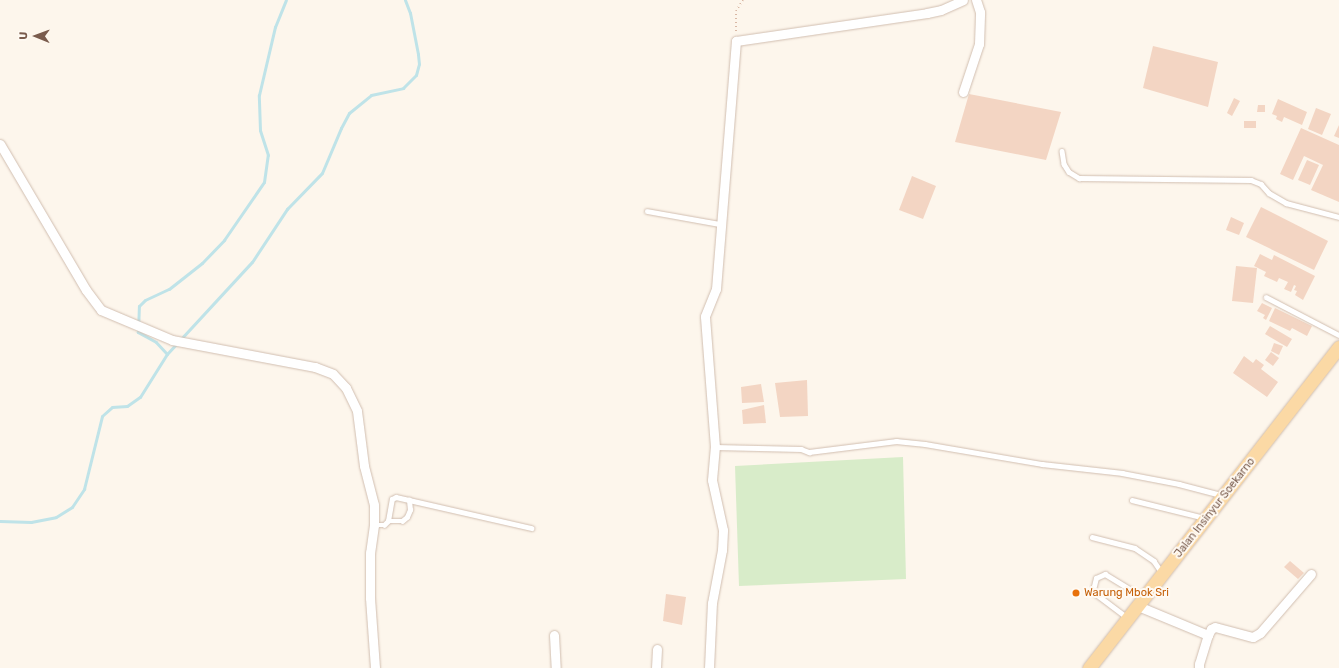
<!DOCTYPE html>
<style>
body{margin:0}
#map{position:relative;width:1339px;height:668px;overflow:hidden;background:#fdf6ec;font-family:Rubik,sans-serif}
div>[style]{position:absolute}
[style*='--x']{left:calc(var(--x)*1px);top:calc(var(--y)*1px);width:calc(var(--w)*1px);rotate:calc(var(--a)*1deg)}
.green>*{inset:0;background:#d8ecc9}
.stream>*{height:3px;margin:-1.5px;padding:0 1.5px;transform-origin:1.5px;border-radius:1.5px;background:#bfe3e8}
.building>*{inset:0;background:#f3d5c3}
.path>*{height:2px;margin-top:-1px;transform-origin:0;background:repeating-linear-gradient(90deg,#d9b8a5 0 1px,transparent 0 4px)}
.roads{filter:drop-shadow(0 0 1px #d1beb0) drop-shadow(0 0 1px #d1beb0)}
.service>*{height:4.5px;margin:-2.25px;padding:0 2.25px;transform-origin:2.25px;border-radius:2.25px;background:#fff}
.minor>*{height:9px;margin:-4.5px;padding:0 4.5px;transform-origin:4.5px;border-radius:4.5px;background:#fff}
.primary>*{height:13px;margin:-6.5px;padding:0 6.5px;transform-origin:6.5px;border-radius:6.5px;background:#fbd9a5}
.dots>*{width:11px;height:11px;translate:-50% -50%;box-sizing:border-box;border:2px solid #fffaf3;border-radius:50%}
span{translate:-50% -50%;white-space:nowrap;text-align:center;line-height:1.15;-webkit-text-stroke:4px #fffaf3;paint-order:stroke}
.street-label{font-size:11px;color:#7a5c4d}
.food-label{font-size:11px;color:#c56008}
.left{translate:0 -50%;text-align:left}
.north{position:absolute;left:16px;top:16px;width:40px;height:40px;-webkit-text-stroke:3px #fffaf3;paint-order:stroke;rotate:271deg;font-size:11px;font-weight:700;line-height:16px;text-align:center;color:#7a5c4d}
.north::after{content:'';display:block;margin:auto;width:14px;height:18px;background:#7a5c4d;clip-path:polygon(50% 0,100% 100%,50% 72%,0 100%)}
</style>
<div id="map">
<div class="green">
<div style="clip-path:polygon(903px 457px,906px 579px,739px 586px,735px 466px)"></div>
</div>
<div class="stream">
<div style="--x:167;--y:354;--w:16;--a:-133"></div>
<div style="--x:156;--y:342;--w:21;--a:-151"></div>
<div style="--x:138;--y:332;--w:26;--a:-88"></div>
<div style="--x:139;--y:306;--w:8;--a:-45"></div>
<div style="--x:145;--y:300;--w:26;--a:-25"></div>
<div style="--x:169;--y:289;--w:42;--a:-38.2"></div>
<div style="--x:202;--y:263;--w:32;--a:-46"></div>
<div style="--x:224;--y:240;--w:70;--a:-55.4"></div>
<div style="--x:264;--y:182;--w:27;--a:-82"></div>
<div style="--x:268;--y:155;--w:26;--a:-108"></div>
<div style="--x:260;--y:130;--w:35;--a:-92"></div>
<div style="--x:259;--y:95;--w:70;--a:-76.8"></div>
<div style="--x:275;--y:27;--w:29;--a:-68"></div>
<div style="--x:0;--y:521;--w:31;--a:2"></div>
<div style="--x:31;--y:522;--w:25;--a:-11"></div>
<div style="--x:56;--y:517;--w:19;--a:-32"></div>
<div style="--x:72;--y:507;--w:22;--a:-56"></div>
<div style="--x:84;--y:489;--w:75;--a:-76.1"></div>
<div style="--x:102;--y:416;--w:13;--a:-42"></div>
<div style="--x:112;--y:407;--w:15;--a:-4"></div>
<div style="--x:127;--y:406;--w:16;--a:-35"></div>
<div style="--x:140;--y:397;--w:51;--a:-57.9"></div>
<div style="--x:167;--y:354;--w:125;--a:-47.3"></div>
<div style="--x:252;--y:262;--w:64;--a:-56.6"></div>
<div style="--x:287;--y:209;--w:50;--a:-45.8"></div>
<div style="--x:322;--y:173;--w:49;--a:-67.1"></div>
<div style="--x:341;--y:128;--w:17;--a:-62"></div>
<div style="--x:349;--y:113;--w:28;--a:-39"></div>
<div style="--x:371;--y:95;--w:33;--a:-12"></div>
<div style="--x:403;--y:88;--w:18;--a:-45"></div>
<div style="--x:416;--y:75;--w:11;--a:-75"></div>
<div style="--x:419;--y:64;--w:10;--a:-96"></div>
<div style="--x:418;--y:54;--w:42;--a:-101"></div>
<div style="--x:410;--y:13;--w:14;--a:-111"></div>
</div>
<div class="building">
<div style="clip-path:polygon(1153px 46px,1218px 62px,1208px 107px,1143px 88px)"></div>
<div style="clip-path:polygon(969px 94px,1061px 112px,1046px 160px,955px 142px)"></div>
<div style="clip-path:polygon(1234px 98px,1240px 101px,1232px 116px,1227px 113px)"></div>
<div style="clip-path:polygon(1278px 99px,1307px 112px,1302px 125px,1284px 117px,1282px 122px,1276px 119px,1277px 116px,1272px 114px)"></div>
<div style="clip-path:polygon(1258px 105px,1265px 105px,1265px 112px,1257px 112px)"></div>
<div style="clip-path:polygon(1316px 108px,1331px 114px,1322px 135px,1308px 129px)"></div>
<div style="clip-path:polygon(1244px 121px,1256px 121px,1256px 128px,1244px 128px)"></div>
<div style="clip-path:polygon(1339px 125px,1339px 138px,1334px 136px)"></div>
<div style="clip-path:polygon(1301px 128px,1339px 145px,1339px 202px,1311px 190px,1323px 165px,1304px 156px,1293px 180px,1280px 174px)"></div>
<div style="clip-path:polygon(1307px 160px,1319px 165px,1310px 185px,1298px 180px)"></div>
<div style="clip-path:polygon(912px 176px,936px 186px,923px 219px,899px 210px)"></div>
<div style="clip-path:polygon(1261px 207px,1328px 241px,1314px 270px,1246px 237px)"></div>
<div style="clip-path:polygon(1231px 217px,1244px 223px,1239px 235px,1226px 230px)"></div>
<div style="clip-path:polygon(1260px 254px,1272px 260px,1274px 255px,1315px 276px,1303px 300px,1295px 295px,1297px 291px,1294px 290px,1296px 286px,1294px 285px,1291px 292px,1284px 289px,1288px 282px,1279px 278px,1277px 282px,1264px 276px,1266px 272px,1254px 266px)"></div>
<div style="clip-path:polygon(1236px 266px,1257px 268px,1253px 303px,1232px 301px)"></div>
<div style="clip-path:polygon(1262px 303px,1272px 308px,1266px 320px,1263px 318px,1265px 315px,1257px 311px)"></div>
<div style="clip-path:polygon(1275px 308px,1312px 326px,1307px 336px,1292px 328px,1290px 331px,1269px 321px)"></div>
<div style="clip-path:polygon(1270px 326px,1292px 339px,1287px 347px,1265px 334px)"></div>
<div style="clip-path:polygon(1274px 343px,1283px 346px,1279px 355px,1271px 351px)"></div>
<div style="clip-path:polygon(1271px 352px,1279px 358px,1273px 366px,1265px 360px)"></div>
<div style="clip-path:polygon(1244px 356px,1253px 363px,1256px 359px,1264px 365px,1261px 369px,1278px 382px,1267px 397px,1233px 373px)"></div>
<div style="clip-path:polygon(807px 380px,808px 416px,780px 417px,775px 383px)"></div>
<div style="clip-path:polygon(761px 384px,764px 402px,742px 403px,741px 387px)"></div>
<div style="clip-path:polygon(764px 405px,766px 423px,743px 424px,742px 410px)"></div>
<div style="clip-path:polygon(1290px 561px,1304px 573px,1298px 579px,1284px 567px)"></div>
<div style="clip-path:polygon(666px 594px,686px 597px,682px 625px,663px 621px)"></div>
</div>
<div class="path">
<div style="--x:736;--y:31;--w:20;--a:-90"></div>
<div style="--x:736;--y:11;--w:13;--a:-58"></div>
</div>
<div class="roads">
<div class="service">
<div style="--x:1062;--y:151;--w:13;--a:81"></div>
<div style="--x:1064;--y:164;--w:9;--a:58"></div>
<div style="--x:1069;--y:172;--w:12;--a:31"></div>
<div style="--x:1079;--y:178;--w:172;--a:0.7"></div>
<div style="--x:1251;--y:180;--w:11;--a:22"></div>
<div style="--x:1261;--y:184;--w:12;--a:48"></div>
<div style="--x:1269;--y:193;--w:20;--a:30"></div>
<div style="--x:1286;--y:203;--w:55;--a:14.8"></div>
<div style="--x:647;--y:211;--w:74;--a:10.1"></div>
<div style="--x:1266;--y:297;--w:82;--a:27.5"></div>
<div style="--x:715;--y:447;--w:86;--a:1.3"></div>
<div style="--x:801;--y:449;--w:9;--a:21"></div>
<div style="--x:809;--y:452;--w:88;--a:-7.2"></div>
<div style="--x:896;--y:441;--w:29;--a:6"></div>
<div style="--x:925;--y:444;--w:119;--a:9.7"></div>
<div style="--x:1042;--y:464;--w:81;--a:6.4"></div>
<div style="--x:1122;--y:473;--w:58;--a:10.9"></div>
<div style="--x:1179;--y:484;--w:43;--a:14.7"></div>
<div style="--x:1132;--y:500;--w:75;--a:13.9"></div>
<div style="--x:388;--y:521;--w:14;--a:0"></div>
<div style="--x:402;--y:521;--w:6;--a:-39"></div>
<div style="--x:407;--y:517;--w:8;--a:-67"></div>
<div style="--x:410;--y:510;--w:10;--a:-96"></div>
<div style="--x:374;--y:525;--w:10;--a:0"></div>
<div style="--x:384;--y:525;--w:6;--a:-45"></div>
<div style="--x:388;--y:521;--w:22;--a:-80"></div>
<div style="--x:392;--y:499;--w:4;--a:-27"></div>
<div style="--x:396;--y:497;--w:139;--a:12.9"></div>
<div style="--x:1092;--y:537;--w:44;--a:14.3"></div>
<div style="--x:1135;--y:548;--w:23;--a:34"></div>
<div style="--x:1154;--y:561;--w:14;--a:56"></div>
<div style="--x:1127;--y:618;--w:39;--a:-143"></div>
<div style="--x:1096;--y:595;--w:6;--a:-121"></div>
<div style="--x:1093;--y:590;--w:12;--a:-76"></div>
<div style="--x:1096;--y:578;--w:10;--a:-24"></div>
<div style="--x:1105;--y:574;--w:44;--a:31.2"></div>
</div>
<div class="minor">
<div style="--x:963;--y:92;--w:51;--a:-71.6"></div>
<div style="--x:979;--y:44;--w:32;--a:-88"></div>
<div style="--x:980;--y:12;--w:13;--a:-108"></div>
<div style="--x:0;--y:144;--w:169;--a:59.5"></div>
<div style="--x:86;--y:290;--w:25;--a:53"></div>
<div style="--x:101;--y:310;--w:77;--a:22.9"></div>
<div style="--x:172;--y:340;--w:146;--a:10.7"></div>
<div style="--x:315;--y:367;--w:19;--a:21"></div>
<div style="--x:333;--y:374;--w:19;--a:47"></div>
<div style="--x:346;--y:388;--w:25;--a:64"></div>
<div style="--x:357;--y:411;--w:55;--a:82.7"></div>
<div style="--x:364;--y:466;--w:40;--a:75.6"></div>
<div style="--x:374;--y:505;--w:20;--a:90"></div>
<div style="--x:374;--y:525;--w:28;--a:98"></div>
<div style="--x:370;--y:553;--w:45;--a:90"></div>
<div style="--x:370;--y:598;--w:70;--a:85.9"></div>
<div style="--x:1138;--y:606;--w:76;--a:22.5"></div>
<div style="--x:1208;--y:635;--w:7;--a:-63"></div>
<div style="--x:1211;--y:629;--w:4;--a:-27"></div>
<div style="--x:1215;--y:627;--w:39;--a:15"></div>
<div style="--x:1253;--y:637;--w:8;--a:-30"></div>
<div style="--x:1260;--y:633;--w:78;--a:-49.2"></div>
<div style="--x:554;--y:635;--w:33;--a:87"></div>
<div style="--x:656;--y:668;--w:19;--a:-87"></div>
<div style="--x:709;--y:668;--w:65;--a:-87.4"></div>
<div style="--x:712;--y:603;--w:54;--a:-79.3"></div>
<div style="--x:722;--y:550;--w:20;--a:-87"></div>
<div style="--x:723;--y:530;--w:51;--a:-102.4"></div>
<div style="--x:712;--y:480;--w:33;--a:-85"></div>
<div style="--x:715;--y:447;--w:131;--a:-94.4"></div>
<div style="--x:705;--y:316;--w:29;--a:-68"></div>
<div style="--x:716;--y:289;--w:249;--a:-85.4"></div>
<div style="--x:736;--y:41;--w:193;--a:-8.3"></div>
<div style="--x:927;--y:13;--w:14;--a:-12"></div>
<div style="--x:941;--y:10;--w:24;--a:-24"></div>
<div style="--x:1199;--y:668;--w:4;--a:-90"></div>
<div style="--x:1199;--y:664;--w:30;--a:-73"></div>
</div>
<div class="primary">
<div style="--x:1089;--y:668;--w:407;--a:-52.1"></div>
</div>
</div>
<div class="dots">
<div style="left:1076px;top:593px;background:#e8710a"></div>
</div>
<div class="street-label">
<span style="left:1215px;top:508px;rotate:-52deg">Jalan Insinyur Soekarno</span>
</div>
<div class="food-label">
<span class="left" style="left:1084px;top:593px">Warung Mbok Sri</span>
</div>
<div class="north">U</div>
</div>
